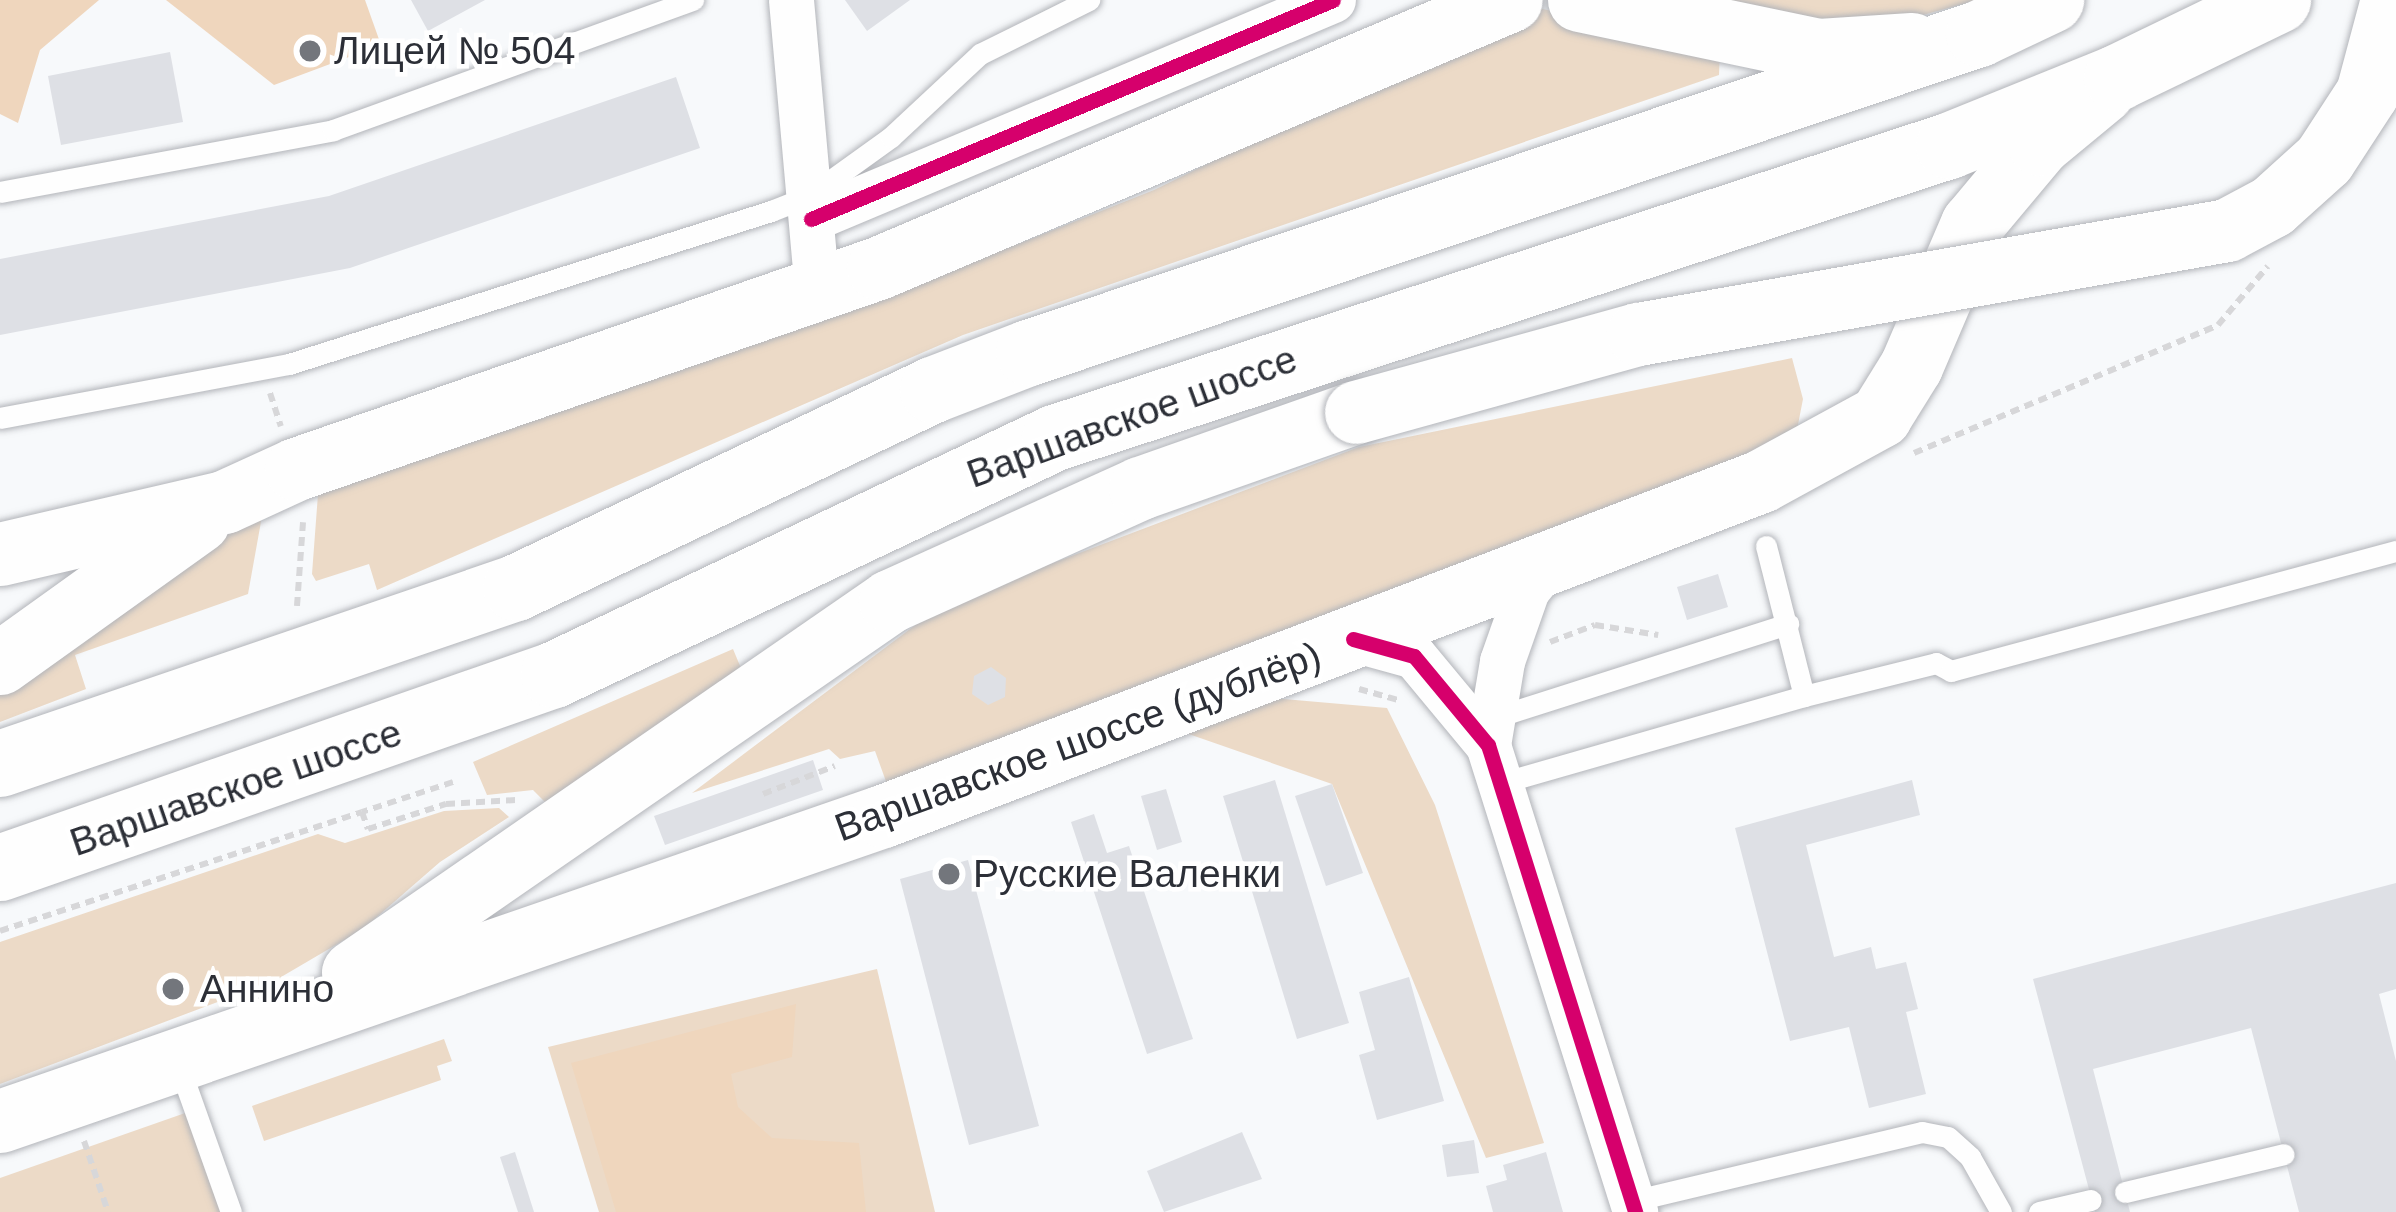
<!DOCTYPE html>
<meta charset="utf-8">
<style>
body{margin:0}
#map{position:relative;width:2396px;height:1212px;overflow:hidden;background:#f7f9fb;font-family:Arial,sans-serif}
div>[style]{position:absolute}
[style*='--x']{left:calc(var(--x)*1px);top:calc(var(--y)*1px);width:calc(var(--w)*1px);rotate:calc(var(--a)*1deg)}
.green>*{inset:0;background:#ecdac7}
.forest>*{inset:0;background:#efd6bd}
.building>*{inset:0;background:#dee0e5}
.path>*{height:6px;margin-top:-3px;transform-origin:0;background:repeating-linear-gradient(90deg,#d7d7d9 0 9px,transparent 0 15px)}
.roads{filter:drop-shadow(0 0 3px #b3b5ba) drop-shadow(0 0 3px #b3b5ba)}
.lane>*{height:21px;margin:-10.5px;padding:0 10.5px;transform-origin:10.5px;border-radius:10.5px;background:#fefefe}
.street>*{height:45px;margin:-22.5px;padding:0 22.5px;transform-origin:22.5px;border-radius:22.5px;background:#fefefe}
.secondary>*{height:63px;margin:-31.5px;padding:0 31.5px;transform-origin:31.5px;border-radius:31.5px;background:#fefefe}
.primary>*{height:66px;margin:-33px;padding:0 33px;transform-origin:33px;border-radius:33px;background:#fefefe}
.bridges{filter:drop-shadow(0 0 3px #b3b5ba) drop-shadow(0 0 3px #b3b5ba)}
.secondary-bridge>*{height:63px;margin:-31.5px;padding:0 31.5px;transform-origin:31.5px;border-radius:31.5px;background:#fefefe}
.cycleway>*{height:15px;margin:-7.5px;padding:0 7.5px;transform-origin:7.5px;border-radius:7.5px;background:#d6006c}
.dots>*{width:33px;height:33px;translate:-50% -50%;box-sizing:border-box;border:6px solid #fff;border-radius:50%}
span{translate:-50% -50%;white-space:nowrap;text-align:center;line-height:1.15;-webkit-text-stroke:9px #fff;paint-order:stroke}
.poi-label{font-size:39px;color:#2c2f37}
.left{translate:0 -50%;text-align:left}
.street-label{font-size:39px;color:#2c2f37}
</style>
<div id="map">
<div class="green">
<div style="clip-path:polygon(1685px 0,1978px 0,1864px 31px)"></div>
<div style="clip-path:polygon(1530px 6px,1720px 50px,1719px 75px,963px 335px,377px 590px,369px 564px,316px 581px,312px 574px,318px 494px,856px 308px,1154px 190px)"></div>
<div style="clip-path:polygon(1792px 358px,1803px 399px,1794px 445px,892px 798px,875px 751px,840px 759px,829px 749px,692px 793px,942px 605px,1359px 447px)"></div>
<div style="clip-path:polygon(264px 505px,248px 594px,75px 655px,86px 689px,0 722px,0 689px)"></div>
<div style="clip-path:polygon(733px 649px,743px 673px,545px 802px,533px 790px,487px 795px,473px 762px)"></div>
<div style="clip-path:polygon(1272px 698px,1387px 708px,1435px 805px,1544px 1143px,1486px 1158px,1332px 784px,1180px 731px)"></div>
<div style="clip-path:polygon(499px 808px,509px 817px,440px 862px,363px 929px,276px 980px,0 1084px,0 942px,318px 834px,345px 843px,444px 811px)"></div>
<div style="clip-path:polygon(877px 969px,935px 1212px,599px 1212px,548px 1047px)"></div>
<div style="clip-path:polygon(444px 1039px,452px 1061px,437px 1066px,441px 1080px,264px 1141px,252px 1106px)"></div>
<div style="clip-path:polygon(188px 1112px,224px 1212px,0 1212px,0 1178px)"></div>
</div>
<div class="forest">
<div style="clip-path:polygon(0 0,99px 0,40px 50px,18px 123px,0 114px)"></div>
<div style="clip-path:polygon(166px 0,365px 0,381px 45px,274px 85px)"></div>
<div style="clip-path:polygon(796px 1004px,792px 1057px,731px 1074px,738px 1107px,772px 1138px,859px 1143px,866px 1212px,616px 1212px,571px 1063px)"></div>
</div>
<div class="building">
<div style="clip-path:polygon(411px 0,485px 0,428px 31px)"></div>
<div style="clip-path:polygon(845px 0,910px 0,867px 31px)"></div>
<div style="clip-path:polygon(170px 52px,183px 122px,61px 145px,48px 76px)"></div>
<div style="clip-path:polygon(676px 77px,700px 148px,350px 268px,0 335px,0 259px,329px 196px)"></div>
<div style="clip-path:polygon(1718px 574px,1728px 607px,1687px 620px,1677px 587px)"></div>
<div style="clip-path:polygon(991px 667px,1006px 678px,1005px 697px,988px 705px,972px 694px,974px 676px)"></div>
<div style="clip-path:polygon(813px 760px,823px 790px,665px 845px,654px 816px)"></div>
<div style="clip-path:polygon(1275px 780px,1349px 1023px,1297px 1039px,1223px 796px)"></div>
<div style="clip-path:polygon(1912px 780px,1920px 815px,1806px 845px,1834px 957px,1871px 947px,1876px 969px,1906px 962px,1918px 1009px,1906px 1012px,1926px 1094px,1869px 1108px,1849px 1027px,1790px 1041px,1735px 828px)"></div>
<div style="clip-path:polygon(1332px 784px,1363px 873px,1326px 886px,1295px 796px)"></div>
<div style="clip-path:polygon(1166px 789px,1182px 842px,1157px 850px,1141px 796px)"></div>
<div style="clip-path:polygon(1094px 814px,1107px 853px,1129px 846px,1193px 1039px,1147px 1054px,1071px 822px)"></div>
<div style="clip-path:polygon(968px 860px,1039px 1126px,969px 1145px,900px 879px)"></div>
<div style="clip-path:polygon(2396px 883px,2396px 989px,2379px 994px,2396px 1061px,2396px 1212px,2299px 1212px,2251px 1028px,2093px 1069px,2130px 1212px,2095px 1212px,2033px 979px)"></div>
<div style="clip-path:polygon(1409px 977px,1444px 1101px,1377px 1120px,1359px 1055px,1375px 1050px,1359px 992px)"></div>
<div style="clip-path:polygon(1242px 1132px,1262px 1179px,1164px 1212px,1147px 1171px)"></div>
<div style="clip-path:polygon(1474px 1140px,1479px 1173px,1447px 1177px,1442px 1145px)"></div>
<div style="clip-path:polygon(515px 1152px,534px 1212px,518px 1212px,500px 1157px)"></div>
<div style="clip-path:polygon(1546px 1152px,1563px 1212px,1493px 1212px,1486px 1186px,1507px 1180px,1503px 1165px)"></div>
</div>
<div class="path">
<div style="--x:270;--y:393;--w:35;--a:72"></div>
<div style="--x:1914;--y:453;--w:330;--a:-22.8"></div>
<div style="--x:2218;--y:325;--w:77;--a:-49.7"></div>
<div style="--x:297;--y:606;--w:84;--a:-85.9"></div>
<div style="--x:1550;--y:642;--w:48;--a:-20.7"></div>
<div style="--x:1595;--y:625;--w:64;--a:9"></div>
<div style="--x:1359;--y:689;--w:41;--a:15.8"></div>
<div style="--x:453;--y:782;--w:96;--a:161.8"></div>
<div style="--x:362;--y:812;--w:18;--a:71"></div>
<div style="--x:368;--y:829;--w:82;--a:-17.8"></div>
<div style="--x:446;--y:804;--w:70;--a:-3.3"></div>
<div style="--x:763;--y:794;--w:77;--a:-21.3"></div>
<div style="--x:0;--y:931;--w:381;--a:-18.2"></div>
<div style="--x:84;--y:1141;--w:75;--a:71.3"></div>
</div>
<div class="roads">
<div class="lane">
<div style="--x:0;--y:192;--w:339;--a:-10.5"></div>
<div style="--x:333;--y:130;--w:383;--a:-19.9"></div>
<div style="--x:0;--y:418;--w:294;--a:-10.6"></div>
<div style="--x:289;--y:364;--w:506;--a:-17.61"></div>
<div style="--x:771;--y:211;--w:41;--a:-21.5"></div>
<div style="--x:809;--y:196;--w:101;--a:-35.7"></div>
<div style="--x:891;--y:137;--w:122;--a:-43"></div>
<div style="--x:980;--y:54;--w:122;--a:-26.4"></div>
<div style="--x:1766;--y:546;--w:155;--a:75.8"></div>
<div style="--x:1493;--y:718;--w:310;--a:-17.7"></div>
<div style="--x:1501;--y:783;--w:315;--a:-16"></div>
<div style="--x:1804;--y:696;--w:136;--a:-14"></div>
<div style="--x:1936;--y:663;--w:17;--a:28"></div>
<div style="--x:1951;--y:671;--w:461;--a:-15.1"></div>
<div style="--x:179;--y:1066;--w:155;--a:70.4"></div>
<div style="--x:2125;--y:1192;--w:163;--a:-13.4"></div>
<div style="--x:1632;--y:1201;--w:298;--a:-13.4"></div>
<div style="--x:1922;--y:1132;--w:26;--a:11"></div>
<div style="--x:1948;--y:1137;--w:30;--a:42"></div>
<div style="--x:1970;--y:1157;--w:63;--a:60.6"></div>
<div style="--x:2039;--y:1212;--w:53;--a:-13"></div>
</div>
<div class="street">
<div style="--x:791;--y:0;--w:291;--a:84.9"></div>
<div style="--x:811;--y:219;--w:566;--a:-22.76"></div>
<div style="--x:1353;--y:639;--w:63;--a:15.6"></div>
<div style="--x:1414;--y:656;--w:116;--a:50.3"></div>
<div style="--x:1488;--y:745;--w:490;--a:72.5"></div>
<div style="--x:1488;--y:745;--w:85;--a:-80.5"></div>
<div style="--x:1502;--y:661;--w:75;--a:-70.6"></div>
<div style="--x:1527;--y:590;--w:32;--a:-51"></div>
</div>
<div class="secondary">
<div style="--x:1579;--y:0;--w:245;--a:11.8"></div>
<div style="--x:1819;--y:50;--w:93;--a:-3.7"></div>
<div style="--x:0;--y:554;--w:230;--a:-13.1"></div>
<div style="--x:224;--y:502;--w:79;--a:-24.6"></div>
<div style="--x:296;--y:469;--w:616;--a:-19.05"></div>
<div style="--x:878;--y:268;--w:687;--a:-22.95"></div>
<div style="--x:0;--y:663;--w:244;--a:-35.6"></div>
<div style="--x:353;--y:972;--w:653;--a:-34.64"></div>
<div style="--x:890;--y:601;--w:274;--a:-24.3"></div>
<div style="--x:1140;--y:488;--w:229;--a:-19.4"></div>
<div style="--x:0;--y:1121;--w:934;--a:-19.06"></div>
<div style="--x:883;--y:816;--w:940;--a:-20.88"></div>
<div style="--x:1761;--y:481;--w:136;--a:-28.6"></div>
<div style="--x:1880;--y:416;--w:59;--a:-58.2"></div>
<div style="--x:1911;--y:366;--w:155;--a:-66.8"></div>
<div style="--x:1972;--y:224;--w:104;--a:-50.1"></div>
<div style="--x:2039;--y:144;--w:83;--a:-39.6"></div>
</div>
<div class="primary">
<div style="--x:0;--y:764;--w:545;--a:-18.83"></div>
<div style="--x:516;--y:588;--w:462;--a:-25.4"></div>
<div style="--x:933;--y:390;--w:103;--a:-21.1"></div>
<div style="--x:1029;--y:353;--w:1002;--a:-18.56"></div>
<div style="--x:1979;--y:34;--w:80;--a:-25.3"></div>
<div style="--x:0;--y:868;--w:587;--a:-19.21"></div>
<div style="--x:554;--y:675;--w:554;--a:-25.32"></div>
<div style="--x:1055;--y:438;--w:940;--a:-18.09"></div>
<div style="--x:1949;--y:146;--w:181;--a:-22"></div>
<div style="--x:2117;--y:78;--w:179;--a:-25.8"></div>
</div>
</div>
<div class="bridges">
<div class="secondary-bridge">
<div style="--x:1356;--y:412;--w:293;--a:-15.5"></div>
<div style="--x:1638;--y:334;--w:598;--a:-10.01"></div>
<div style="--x:2227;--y:230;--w:51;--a:-28.1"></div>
<div style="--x:2272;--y:206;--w:70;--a:-42.1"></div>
<div style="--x:2324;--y:159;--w:79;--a:-56.9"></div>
<div style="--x:2367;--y:93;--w:96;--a:-75"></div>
</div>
</div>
<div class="cycleway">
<div style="--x:811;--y:219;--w:566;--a:-22.76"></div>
<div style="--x:1353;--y:639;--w:63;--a:15.6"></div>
<div style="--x:1414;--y:656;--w:116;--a:50.3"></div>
<div style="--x:1488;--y:745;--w:490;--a:72.5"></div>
</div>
<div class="dots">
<div style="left:310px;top:51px;background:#73767c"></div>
<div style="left:949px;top:874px;background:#73767c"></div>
<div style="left:173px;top:989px;background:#73767c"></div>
</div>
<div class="poi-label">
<span class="left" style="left:334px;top:51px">Лицей № 504</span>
<span class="left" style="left:973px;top:874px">Русские Валенки</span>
<span class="left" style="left:200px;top:989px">Аннино</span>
</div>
<div class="street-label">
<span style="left:1132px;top:417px;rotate:-20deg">Варшавское шоссе</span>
<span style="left:1078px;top:742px;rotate:-20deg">Варшавское шоссе (дублёр)</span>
<span style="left:236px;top:788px;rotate:-19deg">Варшавское шоссе</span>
</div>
</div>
